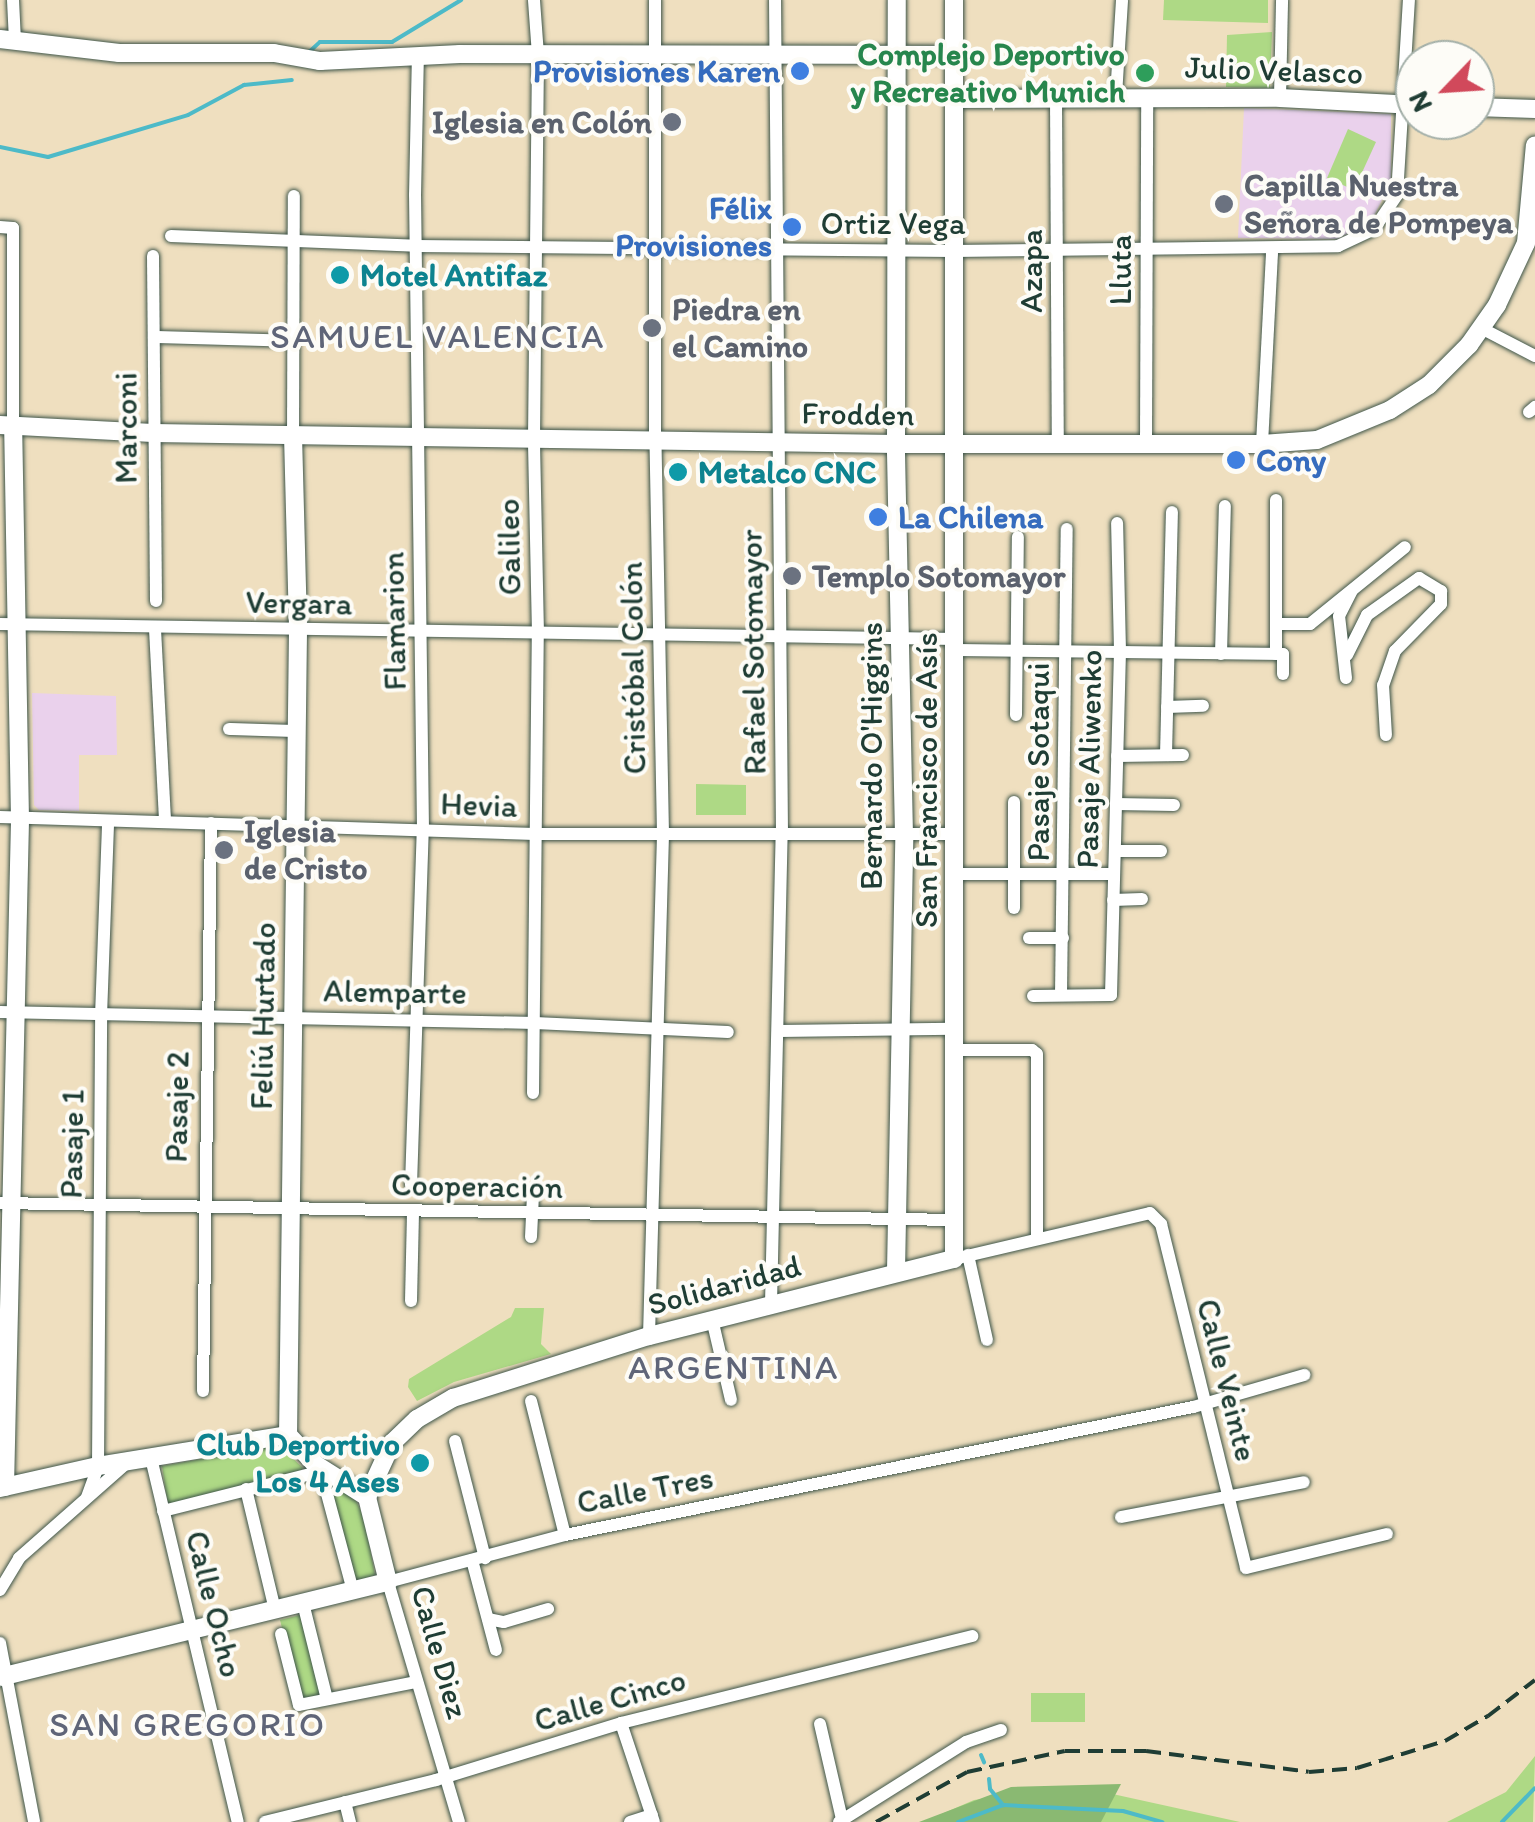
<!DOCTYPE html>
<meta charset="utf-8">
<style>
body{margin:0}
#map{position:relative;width:1535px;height:1822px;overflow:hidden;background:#efdfbf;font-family:Itim,sans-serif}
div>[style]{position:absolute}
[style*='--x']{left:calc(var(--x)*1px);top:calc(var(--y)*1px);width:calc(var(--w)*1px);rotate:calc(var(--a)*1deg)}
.built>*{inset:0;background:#ead1ec}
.green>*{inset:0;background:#aed985}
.forest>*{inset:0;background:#8ab972}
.stream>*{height:4px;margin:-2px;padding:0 2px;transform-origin:2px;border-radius:2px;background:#4dbac8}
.roads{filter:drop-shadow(0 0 2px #3e5549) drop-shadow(0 0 2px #3e5549)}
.street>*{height:12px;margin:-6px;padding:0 6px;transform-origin:6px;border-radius:6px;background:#fff}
.secondary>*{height:18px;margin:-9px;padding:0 9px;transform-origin:9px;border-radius:9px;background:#fff}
.rail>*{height:4px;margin-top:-2px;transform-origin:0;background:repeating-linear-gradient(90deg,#1f3d34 0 15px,transparent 0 23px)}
.dots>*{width:28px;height:28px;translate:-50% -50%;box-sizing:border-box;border:5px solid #fdfcf7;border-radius:50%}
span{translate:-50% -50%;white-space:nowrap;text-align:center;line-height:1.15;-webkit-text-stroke:8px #fdfcf7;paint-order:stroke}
.leisure-label{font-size:32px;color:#27864d;font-weight:700}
.right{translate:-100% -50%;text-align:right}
.street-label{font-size:32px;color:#1f3d34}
.shop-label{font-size:32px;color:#366cbe;font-weight:700}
.left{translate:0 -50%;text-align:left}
.worship-label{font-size:32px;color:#5b616d;font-weight:700}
.culture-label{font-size:32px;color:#0d838f;font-weight:700}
.neighbourhood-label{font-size:35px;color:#5f6578;letter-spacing:2.5px}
.north{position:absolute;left:1395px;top:40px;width:100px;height:100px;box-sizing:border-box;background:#fdfcf7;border:2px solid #a4b0a9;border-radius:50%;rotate:245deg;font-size:28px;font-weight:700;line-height:40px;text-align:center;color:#1f3d34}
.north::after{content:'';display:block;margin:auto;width:35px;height:45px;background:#d1495b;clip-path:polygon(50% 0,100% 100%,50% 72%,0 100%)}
</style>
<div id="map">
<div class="built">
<div style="clip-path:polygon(1244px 108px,1391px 114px,1391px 182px,1371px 222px,1337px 239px,1238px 238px)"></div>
<div style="clip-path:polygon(32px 693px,116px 696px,117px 755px,79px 755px,79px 811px,39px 810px,34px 805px)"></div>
</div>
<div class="green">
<div style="clip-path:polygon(1164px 0,1268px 0,1268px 23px,1163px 20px)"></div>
<div style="clip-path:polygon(1272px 32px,1270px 88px,1226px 87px,1227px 35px)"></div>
<div style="clip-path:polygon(1348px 129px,1376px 142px,1354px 190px,1327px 178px)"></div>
<div style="clip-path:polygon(696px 784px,746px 785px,746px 815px,696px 815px)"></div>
<div style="clip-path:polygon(515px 1308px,544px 1308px,541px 1344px,551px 1354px,454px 1382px,417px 1401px,408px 1387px,409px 1379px,511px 1317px)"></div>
<div style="clip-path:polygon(279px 1445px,303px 1468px,299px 1474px,168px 1506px,162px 1466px)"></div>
<div style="clip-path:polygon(327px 1478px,356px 1501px,364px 1517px,375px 1575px,354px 1582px)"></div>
<div style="clip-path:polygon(304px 1614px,325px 1697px,301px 1703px,280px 1620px)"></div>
<div style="clip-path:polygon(1031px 1693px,1085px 1693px,1085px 1722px,1031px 1722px)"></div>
<div style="clip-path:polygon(1535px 1756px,1533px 1822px,1447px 1822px,1506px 1792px)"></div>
<div style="clip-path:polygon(1023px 1793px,1108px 1793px,1240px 1822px,923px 1822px,974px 1800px)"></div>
</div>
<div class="forest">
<div style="clip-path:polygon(1121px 1784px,1101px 1822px,919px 1822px,1011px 1787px)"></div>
</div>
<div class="stream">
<div style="--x:308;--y:53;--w:16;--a:-43"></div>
<div style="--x:320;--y:42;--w:72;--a:0"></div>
<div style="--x:392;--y:42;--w:81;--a:-31.3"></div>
<div style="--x:0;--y:147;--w:49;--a:11.8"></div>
<div style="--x:48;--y:157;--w:146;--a:-16.7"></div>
<div style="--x:188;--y:115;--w:64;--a:-28.2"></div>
<div style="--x:244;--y:85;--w:48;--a:-5.9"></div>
<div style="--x:981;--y:1755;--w:8;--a:67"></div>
<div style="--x:989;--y:1779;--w:10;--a:84"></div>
<div style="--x:990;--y:1789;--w:21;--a:51"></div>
<div style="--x:958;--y:1822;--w:48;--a:-20.7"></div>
<div style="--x:1003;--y:1805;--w:120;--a:2.9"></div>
<div style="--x:1123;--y:1811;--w:41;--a:15.8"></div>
<div style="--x:1502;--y:1822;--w:47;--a:-45.9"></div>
</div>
<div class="roads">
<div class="street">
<div style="--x:13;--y:0;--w:41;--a:87.2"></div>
<div style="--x:1116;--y:96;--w:96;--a:-86.4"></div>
<div style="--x:1056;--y:97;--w:348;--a:89.7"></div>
<div style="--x:1280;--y:98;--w:98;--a:-88.8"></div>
<div style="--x:0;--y:227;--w:13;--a:4"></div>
<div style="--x:13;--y:228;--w:198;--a:90"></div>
<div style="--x:171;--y:236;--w:245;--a:2.3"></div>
<div style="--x:416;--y:246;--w:537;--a:0.53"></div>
<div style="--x:953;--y:251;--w:385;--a:-0.7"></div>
<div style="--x:1338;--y:246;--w:40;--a:-25"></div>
<div style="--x:1374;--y:229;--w:41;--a:-55.9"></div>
<div style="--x:1397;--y:195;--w:195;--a:-86.5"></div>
<div style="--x:153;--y:256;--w:345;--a:89.5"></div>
<div style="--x:1481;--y:328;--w:61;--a:27.4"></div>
<div style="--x:154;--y:337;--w:139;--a:1.6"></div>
<div style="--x:1529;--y:412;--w:8;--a:-40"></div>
<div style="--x:293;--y:435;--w:239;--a:-89.8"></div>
<div style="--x:1146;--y:444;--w:348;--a:-89.8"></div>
<div style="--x:1262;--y:444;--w:194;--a:-87"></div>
<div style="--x:0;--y:624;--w:956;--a:0.9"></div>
<div style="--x:1276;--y:624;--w:34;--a:0"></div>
<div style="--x:1310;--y:624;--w:122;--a:-39"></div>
<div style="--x:155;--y:629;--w:193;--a:87"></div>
<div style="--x:957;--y:650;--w:326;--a:0.7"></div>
<div style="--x:1283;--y:654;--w:20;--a:90"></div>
<div style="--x:1221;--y:654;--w:148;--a:-88.5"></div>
<div style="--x:1276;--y:654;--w:154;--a:-90"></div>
<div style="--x:1347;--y:655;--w:45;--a:-63.4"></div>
<div style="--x:1367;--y:615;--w:64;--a:-35.4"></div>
<div style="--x:1419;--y:578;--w:26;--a:31"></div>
<div style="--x:1441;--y:591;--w:13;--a:90"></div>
<div style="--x:1441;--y:604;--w:66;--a:134.4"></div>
<div style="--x:1395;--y:651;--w:36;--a:109"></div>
<div style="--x:1383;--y:685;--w:50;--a:86.6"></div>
<div style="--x:1346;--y:678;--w:62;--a:-96.4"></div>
<div style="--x:1339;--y:616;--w:28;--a:-63"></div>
<div style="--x:1167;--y:707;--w:36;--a:-2"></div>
<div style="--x:1016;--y:715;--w:178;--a:-89.4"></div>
<div style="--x:229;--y:729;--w:67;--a:1.7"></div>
<div style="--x:1166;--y:755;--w:243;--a:-88.6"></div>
<div style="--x:1117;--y:756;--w:66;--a:-0.9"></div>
<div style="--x:1014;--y:802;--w:106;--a:90"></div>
<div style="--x:1116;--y:804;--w:58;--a:1"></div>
<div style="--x:0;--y:817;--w:535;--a:1.82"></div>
<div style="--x:535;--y:834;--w:422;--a:0"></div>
<div style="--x:1115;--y:851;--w:46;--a:0"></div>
<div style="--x:957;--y:874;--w:157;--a:0"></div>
<div style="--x:1113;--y:900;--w:29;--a:-2"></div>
<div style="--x:1029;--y:938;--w:34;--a:0"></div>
<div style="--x:1061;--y:995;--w:466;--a:-89.3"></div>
<div style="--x:1033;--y:996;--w:78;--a:-0.7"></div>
<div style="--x:1111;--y:995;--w:344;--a:-88.5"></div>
<div style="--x:1120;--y:651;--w:128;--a:-91.3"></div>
<div style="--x:0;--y:1012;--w:535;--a:1.18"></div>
<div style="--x:535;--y:1023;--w:193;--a:2.7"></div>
<div style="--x:779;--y:1031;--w:174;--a:-0.7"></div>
<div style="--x:953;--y:1050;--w:79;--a:0"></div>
<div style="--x:1032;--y:1050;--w:6;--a:39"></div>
<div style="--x:1037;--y:1054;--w:183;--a:90"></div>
<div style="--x:533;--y:1093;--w:459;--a:-89.4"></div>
<div style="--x:538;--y:634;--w:195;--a:-91.2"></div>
<div style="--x:534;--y:439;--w:384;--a:-89.4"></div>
<div style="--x:538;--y:55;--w:55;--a:-94.2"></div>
<div style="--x:411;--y:1185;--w:355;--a:-88.1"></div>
<div style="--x:423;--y:830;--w:635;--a:-90.72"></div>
<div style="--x:415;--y:195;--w:138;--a:-88.8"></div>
<div style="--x:0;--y:1203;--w:952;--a:1.02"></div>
<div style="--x:531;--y:1237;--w:43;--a:-87.3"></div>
<div style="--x:968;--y:1255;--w:87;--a:77.4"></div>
<div style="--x:954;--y:1259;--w:201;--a:-13.2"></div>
<div style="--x:1150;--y:1213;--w:16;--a:45"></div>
<div style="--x:1161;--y:1224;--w:354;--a:76.1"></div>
<div style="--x:1246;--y:1568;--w:145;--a:-13.6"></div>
<div style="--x:411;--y:1301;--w:89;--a:-88.7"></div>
<div style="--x:771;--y:1304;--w:470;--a:-88.7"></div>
<div style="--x:782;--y:834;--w:834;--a:-90.48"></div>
<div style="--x:712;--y:1319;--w:83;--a:76.8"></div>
<div style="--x:649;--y:1336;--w:502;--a:-88.4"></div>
<div style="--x:663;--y:834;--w:401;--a:-91.1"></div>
<div style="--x:655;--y:433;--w:433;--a:-90"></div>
<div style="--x:203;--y:1391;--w:568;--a:-89.19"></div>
<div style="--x:531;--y:1401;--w:138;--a:75.8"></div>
<div style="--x:455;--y:1441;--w:121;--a:75.6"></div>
<div style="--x:151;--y:1458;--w:374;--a:76.6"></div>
<div style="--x:246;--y:1489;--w:124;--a:76.5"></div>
<div style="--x:87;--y:1497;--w:33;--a:-70"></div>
<div style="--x:98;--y:1466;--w:450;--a:-89.6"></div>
<div style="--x:101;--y:1016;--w:194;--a:-87.9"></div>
<div style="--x:163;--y:1511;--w:168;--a:-14.1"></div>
<div style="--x:326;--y:1470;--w:9;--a:108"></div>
<div style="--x:323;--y:1479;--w:116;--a:75"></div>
<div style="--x:1121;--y:1517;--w:186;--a:-10.8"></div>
<div style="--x:472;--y:1560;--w:93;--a:75.1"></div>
<div style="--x:0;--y:1590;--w:37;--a:-59"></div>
<div style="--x:19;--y:1558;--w:147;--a:-41.4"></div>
<div style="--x:303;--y:1603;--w:99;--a:76"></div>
<div style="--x:488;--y:1619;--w:16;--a:11"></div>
<div style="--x:504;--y:1622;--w:46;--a:-16.5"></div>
<div style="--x:281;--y:1634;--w:73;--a:75.8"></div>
<div style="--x:299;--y:1705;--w:119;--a:-11.1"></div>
<div style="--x:0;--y:1643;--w:182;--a:79.2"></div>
<div style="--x:621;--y:1723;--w:104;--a:71.6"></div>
<div style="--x:820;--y:1724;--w:98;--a:77"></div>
<div style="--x:345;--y:1802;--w:21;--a:76"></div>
<div style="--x:265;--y:1822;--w:176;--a:-13.8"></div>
<div style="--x:436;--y:1780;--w:194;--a:-17.1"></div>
<div style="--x:621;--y:1723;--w:362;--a:-13.9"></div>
<div style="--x:459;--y:1822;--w:250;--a:-106.5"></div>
<div style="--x:388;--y:1582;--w:183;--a:-14.9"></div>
<div style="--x:565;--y:1535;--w:641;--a:-11.52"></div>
<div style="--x:1193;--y:1407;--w:116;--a:-16.1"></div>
<div style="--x:630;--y:1822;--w:23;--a:-18"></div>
<div style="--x:839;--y:1822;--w:150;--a:-32.2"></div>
<div style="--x:966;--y:1742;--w:37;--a:-19"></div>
</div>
<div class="secondary">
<div style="--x:0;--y:39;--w:120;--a:6.7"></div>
<div style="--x:119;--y:53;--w:155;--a:0"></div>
<div style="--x:274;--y:53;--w:47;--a:9.9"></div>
<div style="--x:320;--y:61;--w:140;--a:-2.9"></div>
<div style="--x:460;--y:54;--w:494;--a:0.1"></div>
<div style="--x:952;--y:99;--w:328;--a:-0.2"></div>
<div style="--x:1280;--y:98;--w:135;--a:3"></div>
<div style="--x:1475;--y:107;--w:60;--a:1.9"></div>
<div style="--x:0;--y:425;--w:153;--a:3"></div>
<div style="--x:153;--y:433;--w:743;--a:0.85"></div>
<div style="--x:896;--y:444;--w:366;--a:0"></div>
<div style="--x:1262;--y:444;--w:55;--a:-4.2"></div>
<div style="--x:1317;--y:440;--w:79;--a:-22.3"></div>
<div style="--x:1390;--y:410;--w:46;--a:-32.7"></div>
<div style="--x:1429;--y:385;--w:57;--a:-45"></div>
<div style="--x:1469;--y:345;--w:49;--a:-55"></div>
<div style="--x:1497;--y:305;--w:68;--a:-64.9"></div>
<div style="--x:1526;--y:243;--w:98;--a:-84.8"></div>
<div style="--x:293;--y:435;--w:196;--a:88.5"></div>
<div style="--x:298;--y:631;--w:804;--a:90.71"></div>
<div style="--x:288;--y:1435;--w:40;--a:47"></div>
<div style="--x:315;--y:1464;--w:62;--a:32.4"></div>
<div style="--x:896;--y:1271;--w:436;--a:-88.9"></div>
<div style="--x:904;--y:835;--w:391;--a:-91.2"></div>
<div style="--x:896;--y:444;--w:444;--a:-89.9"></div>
<div style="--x:5;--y:1487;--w:667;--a:-88.71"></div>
<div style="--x:20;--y:820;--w:394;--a:-91"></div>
<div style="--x:0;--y:1488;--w:100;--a:-12.7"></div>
<div style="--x:98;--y:1466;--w:193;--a:-9.3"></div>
<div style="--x:367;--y:1497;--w:60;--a:-65.2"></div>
<div style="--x:392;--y:1443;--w:35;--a:-44"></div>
<div style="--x:417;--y:1419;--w:42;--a:-30.3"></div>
<div style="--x:453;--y:1398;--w:206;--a:-17.6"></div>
<div style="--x:649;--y:1336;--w:315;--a:-14.2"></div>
<div style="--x:954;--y:1259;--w:1259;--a:-90"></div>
<div style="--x:0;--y:1677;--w:399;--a:-13.8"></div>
<div style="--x:388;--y:1582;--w:88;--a:-103.9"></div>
</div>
</div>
<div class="rail">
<div style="--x:876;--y:1822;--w:104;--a:-28.8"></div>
<div style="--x:967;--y:1772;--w:100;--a:-12.1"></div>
<div style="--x:1065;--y:1751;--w:81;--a:0"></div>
<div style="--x:1146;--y:1751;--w:164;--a:7.3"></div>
<div style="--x:1309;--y:1772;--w:48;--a:-4.8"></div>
<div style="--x:1357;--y:1768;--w:92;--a:-17.1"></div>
<div style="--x:1445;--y:1741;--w:50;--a:-30.2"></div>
<div style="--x:1488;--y:1716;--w:59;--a:-37.5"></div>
</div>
<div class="dots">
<div style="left:800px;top:71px;background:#3f7fe0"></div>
<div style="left:1145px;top:73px;background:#2e9e5b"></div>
<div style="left:672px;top:122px;background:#6b7280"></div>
<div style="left:1224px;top:204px;background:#6b7280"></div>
<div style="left:792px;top:227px;background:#3f7fe0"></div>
<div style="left:340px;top:275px;background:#0f9aa8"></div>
<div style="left:652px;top:328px;background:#6b7280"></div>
<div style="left:1236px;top:460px;background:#3f7fe0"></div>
<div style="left:678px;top:472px;background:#0f9aa8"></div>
<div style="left:878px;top:517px;background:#3f7fe0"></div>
<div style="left:792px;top:576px;background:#6b7280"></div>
<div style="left:224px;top:850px;background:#6b7280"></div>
<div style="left:420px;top:1463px;background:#0f9aa8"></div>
</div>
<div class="leisure-label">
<span class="right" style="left:1125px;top:73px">Complejo Deportivo<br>y Recreativo Munich</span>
</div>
<div class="street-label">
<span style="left:1274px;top:70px;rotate:2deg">Julio Velasco</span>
<span style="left:893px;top:223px">Ortiz Vega</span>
<span style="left:1120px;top:270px;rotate:-90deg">Lluta</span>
<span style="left:1031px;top:271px;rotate:-90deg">Azapa</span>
<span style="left:858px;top:414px;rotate:1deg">Frodden</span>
<span style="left:126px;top:428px;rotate:-90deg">Marconi</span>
<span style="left:509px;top:547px;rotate:-91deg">Galileo</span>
<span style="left:299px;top:603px;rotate:1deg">Vergara</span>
<span style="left:394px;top:621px;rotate:-91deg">Flamarion</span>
<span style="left:753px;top:652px;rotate:-91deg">Rafael Sotomayor</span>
<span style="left:633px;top:668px;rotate:-91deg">Cristóbal Colón</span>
<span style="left:871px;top:756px;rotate:-90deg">Bernardo O'Higgins</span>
<span style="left:1089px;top:759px;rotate:-89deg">Pasaje Aliwenko</span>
<span style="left:1038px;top:762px;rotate:-90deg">Pasaje Sotaqui</span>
<span style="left:926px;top:780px;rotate:-90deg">San Francisco de Asís</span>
<span style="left:479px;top:805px;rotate:2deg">Hevia</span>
<span style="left:395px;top:992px;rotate:1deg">Alemparte</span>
<span style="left:263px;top:1016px;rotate:-89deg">Feliú Hurtado</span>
<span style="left:177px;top:1107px;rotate:-89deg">Pasaje 2</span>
<span style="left:72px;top:1144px;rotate:-89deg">Pasaje 1</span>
<span style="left:477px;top:1186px;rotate:1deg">Cooperación</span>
<span style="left:724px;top:1285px;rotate:-15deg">Solidaridad</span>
<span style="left:1227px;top:1380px;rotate:76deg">Calle Veinte</span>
<span style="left:645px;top:1490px;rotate:-11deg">Calle Tres</span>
<span style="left:214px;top:1604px;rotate:76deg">Calle Ocho</span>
<span style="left:440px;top:1652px;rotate:74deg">Calle Diez</span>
<span style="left:610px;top:1700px;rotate:-16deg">Calle Cinco</span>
</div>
<div class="shop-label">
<span class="right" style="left:780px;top:71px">Provisiones Karen</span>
<span class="right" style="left:772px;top:227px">Félix<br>Provisiones</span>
<span class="left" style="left:1256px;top:460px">Cony</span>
<span class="left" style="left:898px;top:517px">La Chilena</span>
</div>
<div class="worship-label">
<span class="right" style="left:652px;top:122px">Iglesia en Colón</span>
<span class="left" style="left:1244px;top:204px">Capilla Nuestra<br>Señora de Pompeya</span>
<span class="left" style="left:672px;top:328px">Piedra en<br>el Camino</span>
<span class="left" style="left:812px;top:576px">Templo Sotomayor</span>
<span class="left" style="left:244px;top:850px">Iglesia<br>de Cristo</span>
</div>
<div class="culture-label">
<span class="left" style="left:360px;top:275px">Motel Antifaz</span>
<span class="left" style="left:698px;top:472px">Metalco CNC</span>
<span class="right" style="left:400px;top:1463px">Club Deportivo<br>Los 4 Ases</span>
</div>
<div class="neighbourhood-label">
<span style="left:438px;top:336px">SAMUEL VALENCIA</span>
<span style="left:734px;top:1367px">ARGENTINA</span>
<span style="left:188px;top:1724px">SAN GREGORIO</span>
</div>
<div class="north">N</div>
</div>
